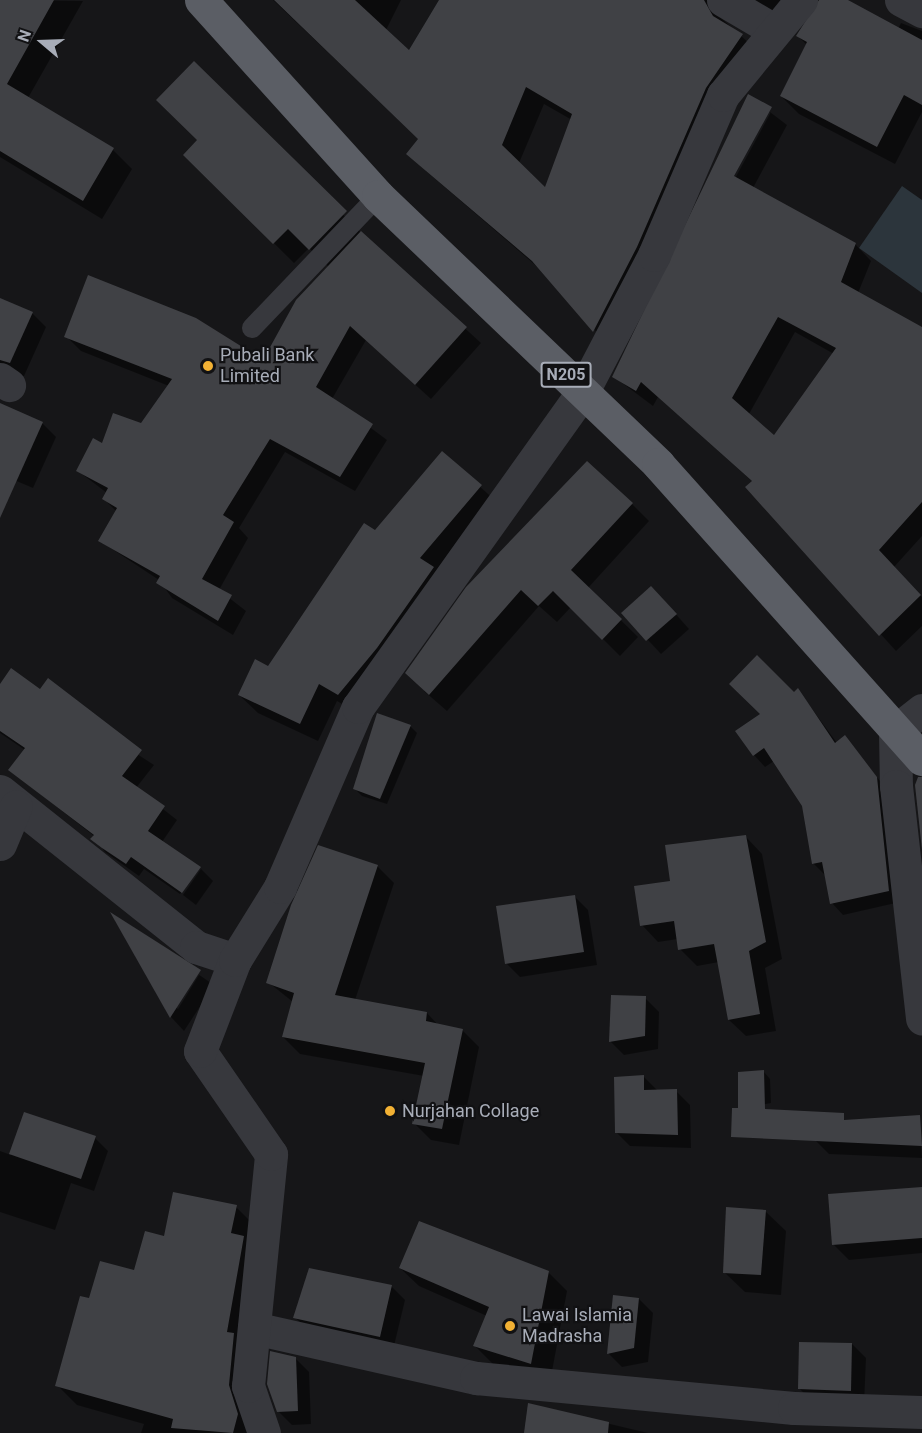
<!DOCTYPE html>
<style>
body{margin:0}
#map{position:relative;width:922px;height:1433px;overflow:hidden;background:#161618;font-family:Roboto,sans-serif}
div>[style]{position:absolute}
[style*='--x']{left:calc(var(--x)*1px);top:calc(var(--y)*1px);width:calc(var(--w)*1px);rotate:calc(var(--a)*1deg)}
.water>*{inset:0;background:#2c353c}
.shadow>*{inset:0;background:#0007}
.building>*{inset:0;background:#404145}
.service>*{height:20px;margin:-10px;padding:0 10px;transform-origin:10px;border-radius:10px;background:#37383d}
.minor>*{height:33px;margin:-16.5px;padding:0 16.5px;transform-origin:16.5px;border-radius:16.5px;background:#37383d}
.trunk>*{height:33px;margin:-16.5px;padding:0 16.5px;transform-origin:16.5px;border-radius:16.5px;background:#5b5e65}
.dots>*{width:16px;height:16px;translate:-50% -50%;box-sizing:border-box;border:3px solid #111113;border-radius:50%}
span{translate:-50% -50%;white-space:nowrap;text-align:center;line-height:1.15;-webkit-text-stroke:4.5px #111113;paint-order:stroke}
.shield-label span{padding:2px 4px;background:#111113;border:2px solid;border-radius:4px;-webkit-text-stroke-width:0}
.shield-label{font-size:16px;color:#a8adb8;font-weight:700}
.poi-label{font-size:18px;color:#a8adb8}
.left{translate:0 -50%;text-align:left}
.north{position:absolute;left:12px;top:12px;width:60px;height:60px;-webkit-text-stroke:4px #111113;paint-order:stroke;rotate:289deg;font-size:16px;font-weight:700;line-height:24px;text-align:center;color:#a8adb8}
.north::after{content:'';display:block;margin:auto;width:21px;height:27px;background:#a8adb8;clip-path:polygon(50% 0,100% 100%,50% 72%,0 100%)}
</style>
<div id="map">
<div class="water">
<div style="clip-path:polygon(902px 186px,922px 200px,922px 293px,859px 248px)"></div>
</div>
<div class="shadow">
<div style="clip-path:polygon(0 0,83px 1px,28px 98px,113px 150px,132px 169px,102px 219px,0 157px)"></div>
<div style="clip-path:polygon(evenodd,273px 0,401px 0,386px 30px,410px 52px,440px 0,812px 0,790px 23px,721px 18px,760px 53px,611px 348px,541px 270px,426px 171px,420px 140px,273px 0,544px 104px,572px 120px,545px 189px,519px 163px,544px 104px)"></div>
<div style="clip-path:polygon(813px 0,845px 0,898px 29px,901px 23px,922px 31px,922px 112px,895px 164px,799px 114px,781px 96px,807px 45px,798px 36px,820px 1px)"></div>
<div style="clip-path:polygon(194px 63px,363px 235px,481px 343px,431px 399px,366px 340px,332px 399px,387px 440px,355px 491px,285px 452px,239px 528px,248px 538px,219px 590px,246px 611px,233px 635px,172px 598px,159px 580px,100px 541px,117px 512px,104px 499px,107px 493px,78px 471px,102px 445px,142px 425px,169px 386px,81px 351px,66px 336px,263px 362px,329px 267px,309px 248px,294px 263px,185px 155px,199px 140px)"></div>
<div style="clip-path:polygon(evenodd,749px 96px,787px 125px,753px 188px,855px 244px,871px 261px,858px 293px,922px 329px,922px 536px,894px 567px,922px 597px,922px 626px,896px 651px,747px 487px,753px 482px,658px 397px,653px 406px,613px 376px,749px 96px,768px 112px,771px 112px,732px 184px,729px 182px,768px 112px,749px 96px,795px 332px,834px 354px,774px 437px,749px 414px,795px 332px)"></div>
<div style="clip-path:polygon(0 299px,32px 313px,46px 327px,24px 376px,6px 375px,0 381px)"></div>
<div style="clip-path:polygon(0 405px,42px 423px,56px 437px,33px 488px,0 474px)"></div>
<div style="clip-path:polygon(443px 453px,499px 504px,356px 712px,337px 701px,318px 741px,258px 713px,239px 695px,269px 668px)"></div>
<div style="clip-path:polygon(632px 504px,649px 521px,588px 588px,638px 637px,620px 656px,571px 607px,557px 622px,539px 606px,447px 711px,424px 691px,467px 588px)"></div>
<div style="clip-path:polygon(665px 602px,689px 629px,661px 654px,623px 613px)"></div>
<div style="clip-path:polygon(798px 690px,837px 743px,845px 737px,888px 791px,900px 902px,843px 915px,832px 903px,825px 875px,813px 863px,803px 805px,774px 761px,765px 767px,754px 755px)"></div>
<div style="clip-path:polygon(40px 691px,154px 765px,136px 788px,177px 820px,162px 842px,200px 868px,180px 894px,144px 869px,139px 876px,105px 852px,94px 836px,10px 770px,25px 750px,0 733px,0 697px)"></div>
<div style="clip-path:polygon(410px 726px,417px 733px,387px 804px,362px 796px,355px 789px)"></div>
<div style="clip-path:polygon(746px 837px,762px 854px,782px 959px,765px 968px,776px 1031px,746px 1036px,729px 1020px,719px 962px,697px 966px,680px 949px,678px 939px,658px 942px,642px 925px,672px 882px)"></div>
<div style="clip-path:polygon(377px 866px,394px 883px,355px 1000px,427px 1013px,439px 1026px,462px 1030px,479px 1047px,459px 1145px,431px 1140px,414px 1123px,424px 1076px,300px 1054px,283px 1037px,293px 1002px,268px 982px)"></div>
<div style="clip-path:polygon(201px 869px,213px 881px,196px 905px,183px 895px)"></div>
<div style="clip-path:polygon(574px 896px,588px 910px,597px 965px,520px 977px,506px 963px)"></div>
<div style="clip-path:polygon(evenodd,114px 917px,214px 985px,184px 1031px,171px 1017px,114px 917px,197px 973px,199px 975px,178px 1009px,175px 1007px,197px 973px)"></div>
<div style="clip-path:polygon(612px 997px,645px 998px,659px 1012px,658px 1049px,624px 1055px,611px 1042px)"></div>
<div style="clip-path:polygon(764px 1072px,770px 1079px,771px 1103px,746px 1108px)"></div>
<div style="clip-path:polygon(644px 1077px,658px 1091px,676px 1091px,690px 1105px,691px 1148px,630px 1146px,616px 1132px)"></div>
<div style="clip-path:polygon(25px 1113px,95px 1138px,108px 1151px,94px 1191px,71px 1183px,55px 1230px,0 1212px,0 1151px,11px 1155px)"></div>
<div style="clip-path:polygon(919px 1116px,922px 1158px,829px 1154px,815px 1140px)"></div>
<div style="clip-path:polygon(922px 1189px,922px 1253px,849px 1260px,833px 1244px)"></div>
<div style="clip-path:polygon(236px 1207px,256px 1227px,257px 1433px,141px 1433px,144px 1424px,77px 1405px,57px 1385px,90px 1300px,135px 1272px,165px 1238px)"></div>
<div style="clip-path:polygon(765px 1211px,786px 1231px,781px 1295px,745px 1292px,724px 1272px)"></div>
<div style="clip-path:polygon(400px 1268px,548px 1272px,567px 1291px,550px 1382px,493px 1364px,475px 1346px,487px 1316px,419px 1286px)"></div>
<div style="clip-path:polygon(391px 1286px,405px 1300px,393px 1350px,308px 1331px,295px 1317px)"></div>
<div style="clip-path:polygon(614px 1297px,639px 1299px,653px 1313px,648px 1362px,622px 1367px,609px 1354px)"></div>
<div style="clip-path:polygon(852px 1344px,866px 1358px,864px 1404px,813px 1403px,800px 1389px)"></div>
<div style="clip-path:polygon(295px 1358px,309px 1372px,311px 1424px,292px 1425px,278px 1411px)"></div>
<div style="clip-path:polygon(530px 1405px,648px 1433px,525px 1433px)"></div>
</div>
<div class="building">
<div style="clip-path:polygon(0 0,54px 0,7px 84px,114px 148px,83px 201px,0 151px)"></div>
<div style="clip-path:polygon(evenodd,274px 0,355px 0,409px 50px,439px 0,704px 0,713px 16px,743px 34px,706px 88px,637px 247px,593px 332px,532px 261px,406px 154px,418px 139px,274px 0,526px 87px,572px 114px,545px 187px,502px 145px,526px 87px)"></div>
<div style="clip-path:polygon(819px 0,848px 0,922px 40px,922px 105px,904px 95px,877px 147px,780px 96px,807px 42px,796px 36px)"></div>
<div style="clip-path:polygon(194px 61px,347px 211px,309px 250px,288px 229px,273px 244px,183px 155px,197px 140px,156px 100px)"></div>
<div style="clip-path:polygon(evenodd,748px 94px,772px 107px,734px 176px,856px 243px,841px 282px,922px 327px,922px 502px,879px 550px,921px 595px,879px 636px,745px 487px,752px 481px,641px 382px,636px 391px,612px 377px,748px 94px,778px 317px,836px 348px,774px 435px,732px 398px,778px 317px)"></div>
<div style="clip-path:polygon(361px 231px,467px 327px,415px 385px,350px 326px,316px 387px,373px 424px,340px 477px,270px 439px,223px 515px,234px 522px,202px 579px,232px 595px,218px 621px,156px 583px,160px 576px,98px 541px,117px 508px,102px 499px,108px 488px,76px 471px,93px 438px,102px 443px,113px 413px,141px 423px,172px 379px,64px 337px,88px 275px,196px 318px,263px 360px,296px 300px)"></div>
<div style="clip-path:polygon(0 298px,33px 312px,10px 363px,0 360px)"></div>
<div style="clip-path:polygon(0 403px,43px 422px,0 518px)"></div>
<div style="clip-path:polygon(442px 451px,482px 485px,420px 558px,434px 567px,377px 648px,338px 695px,319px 684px,300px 724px,238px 695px,255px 659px,268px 666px,364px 523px,375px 530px)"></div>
<div style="clip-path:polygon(587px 461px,633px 503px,571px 570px,622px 619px,602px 640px,553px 591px,538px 606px,521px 590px,429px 695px,405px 673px,466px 587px)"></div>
<div style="clip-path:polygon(651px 586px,677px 614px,646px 641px,621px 613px)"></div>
<div style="clip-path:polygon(757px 655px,794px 692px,798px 688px,835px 743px,845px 735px,877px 777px,889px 891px,830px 904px,822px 862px,812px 864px,802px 806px,764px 748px,753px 756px,735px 731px,760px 714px,729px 684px)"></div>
<div style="clip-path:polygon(11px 668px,40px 689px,48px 678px,142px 750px,122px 776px,165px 806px,148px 831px,201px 867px,182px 893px,131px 857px,126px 864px,102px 848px,90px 839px,94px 835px,8px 770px,25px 748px,0 731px,0 684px)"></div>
<div style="clip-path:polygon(377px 713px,411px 725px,380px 799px,353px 789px)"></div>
<div style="clip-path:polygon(918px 777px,922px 777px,922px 850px,915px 785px)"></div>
<div style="clip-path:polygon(746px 835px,766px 942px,749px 951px,760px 1014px,728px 1020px,714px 944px,678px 950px,674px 921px,640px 926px,634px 886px,670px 881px,665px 845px)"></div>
<div style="clip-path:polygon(318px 845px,378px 865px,335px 995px,427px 1012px,426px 1021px,463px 1029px,442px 1129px,412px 1124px,425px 1063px,282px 1037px,294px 993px,266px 983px,291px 905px)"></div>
<div style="clip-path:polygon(575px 895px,584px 952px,505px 964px,496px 906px)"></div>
<div style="clip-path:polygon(110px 912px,201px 970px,170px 1018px)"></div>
<div style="clip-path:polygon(611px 995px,646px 996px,645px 1036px,609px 1042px)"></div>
<div style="clip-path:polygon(764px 1070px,765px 1109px,844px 1113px,844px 1120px,920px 1115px,922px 1146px,731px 1137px,732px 1108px,738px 1108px,738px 1072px)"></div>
<div style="clip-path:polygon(644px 1075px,644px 1090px,677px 1089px,678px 1135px,615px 1133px,614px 1077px)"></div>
<div style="clip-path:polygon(24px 1112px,96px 1136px,81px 1179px,9px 1154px)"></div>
<div style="clip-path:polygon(922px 1187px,922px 1238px,832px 1245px,828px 1194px)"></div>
<div style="clip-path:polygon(173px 1192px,237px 1205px,231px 1233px,244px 1236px,227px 1332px,234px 1333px,229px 1385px,238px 1414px,233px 1433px,171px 1428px,173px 1419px,55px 1386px,80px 1296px,89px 1298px,100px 1261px,134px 1270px,145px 1231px,164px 1236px)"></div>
<div style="clip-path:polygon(726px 1207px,766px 1210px,761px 1275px,723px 1273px)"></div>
<div style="clip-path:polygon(419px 1221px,549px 1271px,531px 1364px,473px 1346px,489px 1307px,399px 1268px)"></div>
<div style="clip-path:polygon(309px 1268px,392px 1285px,380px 1337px,293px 1318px)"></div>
<div style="clip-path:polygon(613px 1295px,639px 1298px,634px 1348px,607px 1354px)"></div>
<div style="clip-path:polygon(799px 1342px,852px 1343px,851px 1391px,798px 1389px)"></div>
<div style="clip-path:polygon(270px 1351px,296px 1357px,298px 1411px,277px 1412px,267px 1384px)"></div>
<div style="clip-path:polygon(528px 1403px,609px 1422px,608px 1433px,524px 1433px)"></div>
</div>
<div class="service">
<div style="--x:252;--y:328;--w:182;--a:-46.3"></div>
</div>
<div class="minor">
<div style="--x:723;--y:0;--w:59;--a:30.5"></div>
<div style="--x:901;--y:0;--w:24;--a:28"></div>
<div style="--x:0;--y:379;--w:11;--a:34"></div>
<div style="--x:922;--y:710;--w:34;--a:142"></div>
<div style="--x:895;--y:731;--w:55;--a:89"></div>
<div style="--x:896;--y:786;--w:234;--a:83.6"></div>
<div style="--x:0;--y:791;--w:251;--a:38.5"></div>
<div style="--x:196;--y:947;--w:41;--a:18.4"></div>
<div style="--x:0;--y:844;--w:41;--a:-67.2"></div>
<div style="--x:254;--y:1328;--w:228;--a:12.7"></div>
<div style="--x:476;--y:1378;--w:319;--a:5.4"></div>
<div style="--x:794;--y:1408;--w:128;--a:1.8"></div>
<div style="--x:264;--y:1433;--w:50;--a:-108.8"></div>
<div style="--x:248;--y:1386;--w:233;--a:-84.3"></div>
<div style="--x:271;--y:1154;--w:125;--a:-124.6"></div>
<div style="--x:200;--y:1051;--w:97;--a:-69"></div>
<div style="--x:235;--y:960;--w:86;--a:-58.3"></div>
<div style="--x:280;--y:887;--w:196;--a:-66.6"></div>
<div style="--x:358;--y:707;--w:388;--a:-54.5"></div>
<div style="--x:583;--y:391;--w:153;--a:-62.4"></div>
<div style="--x:654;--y:255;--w:174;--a:-66.7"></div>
<div style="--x:723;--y:95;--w:123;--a:-50.6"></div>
</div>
<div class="trunk">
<div style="--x:201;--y:0;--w:264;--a:47.9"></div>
<div style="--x:378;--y:196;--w:388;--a:43.7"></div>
<div style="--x:658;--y:464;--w:396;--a:48.2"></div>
</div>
<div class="dots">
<div style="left:208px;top:366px;background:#f2b134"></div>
<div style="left:390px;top:1111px;background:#f2b134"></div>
<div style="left:510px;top:1326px;background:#f2b134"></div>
</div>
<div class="shield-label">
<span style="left:566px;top:375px">N205</span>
</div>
<div class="poi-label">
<span class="left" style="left:220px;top:366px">Pubali Bank<br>Limited</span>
<span class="left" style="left:402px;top:1111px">Nurjahan Collage</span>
<span class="left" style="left:522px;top:1326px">Lawai Islamia<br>Madrasha</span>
</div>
<div class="north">N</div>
</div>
